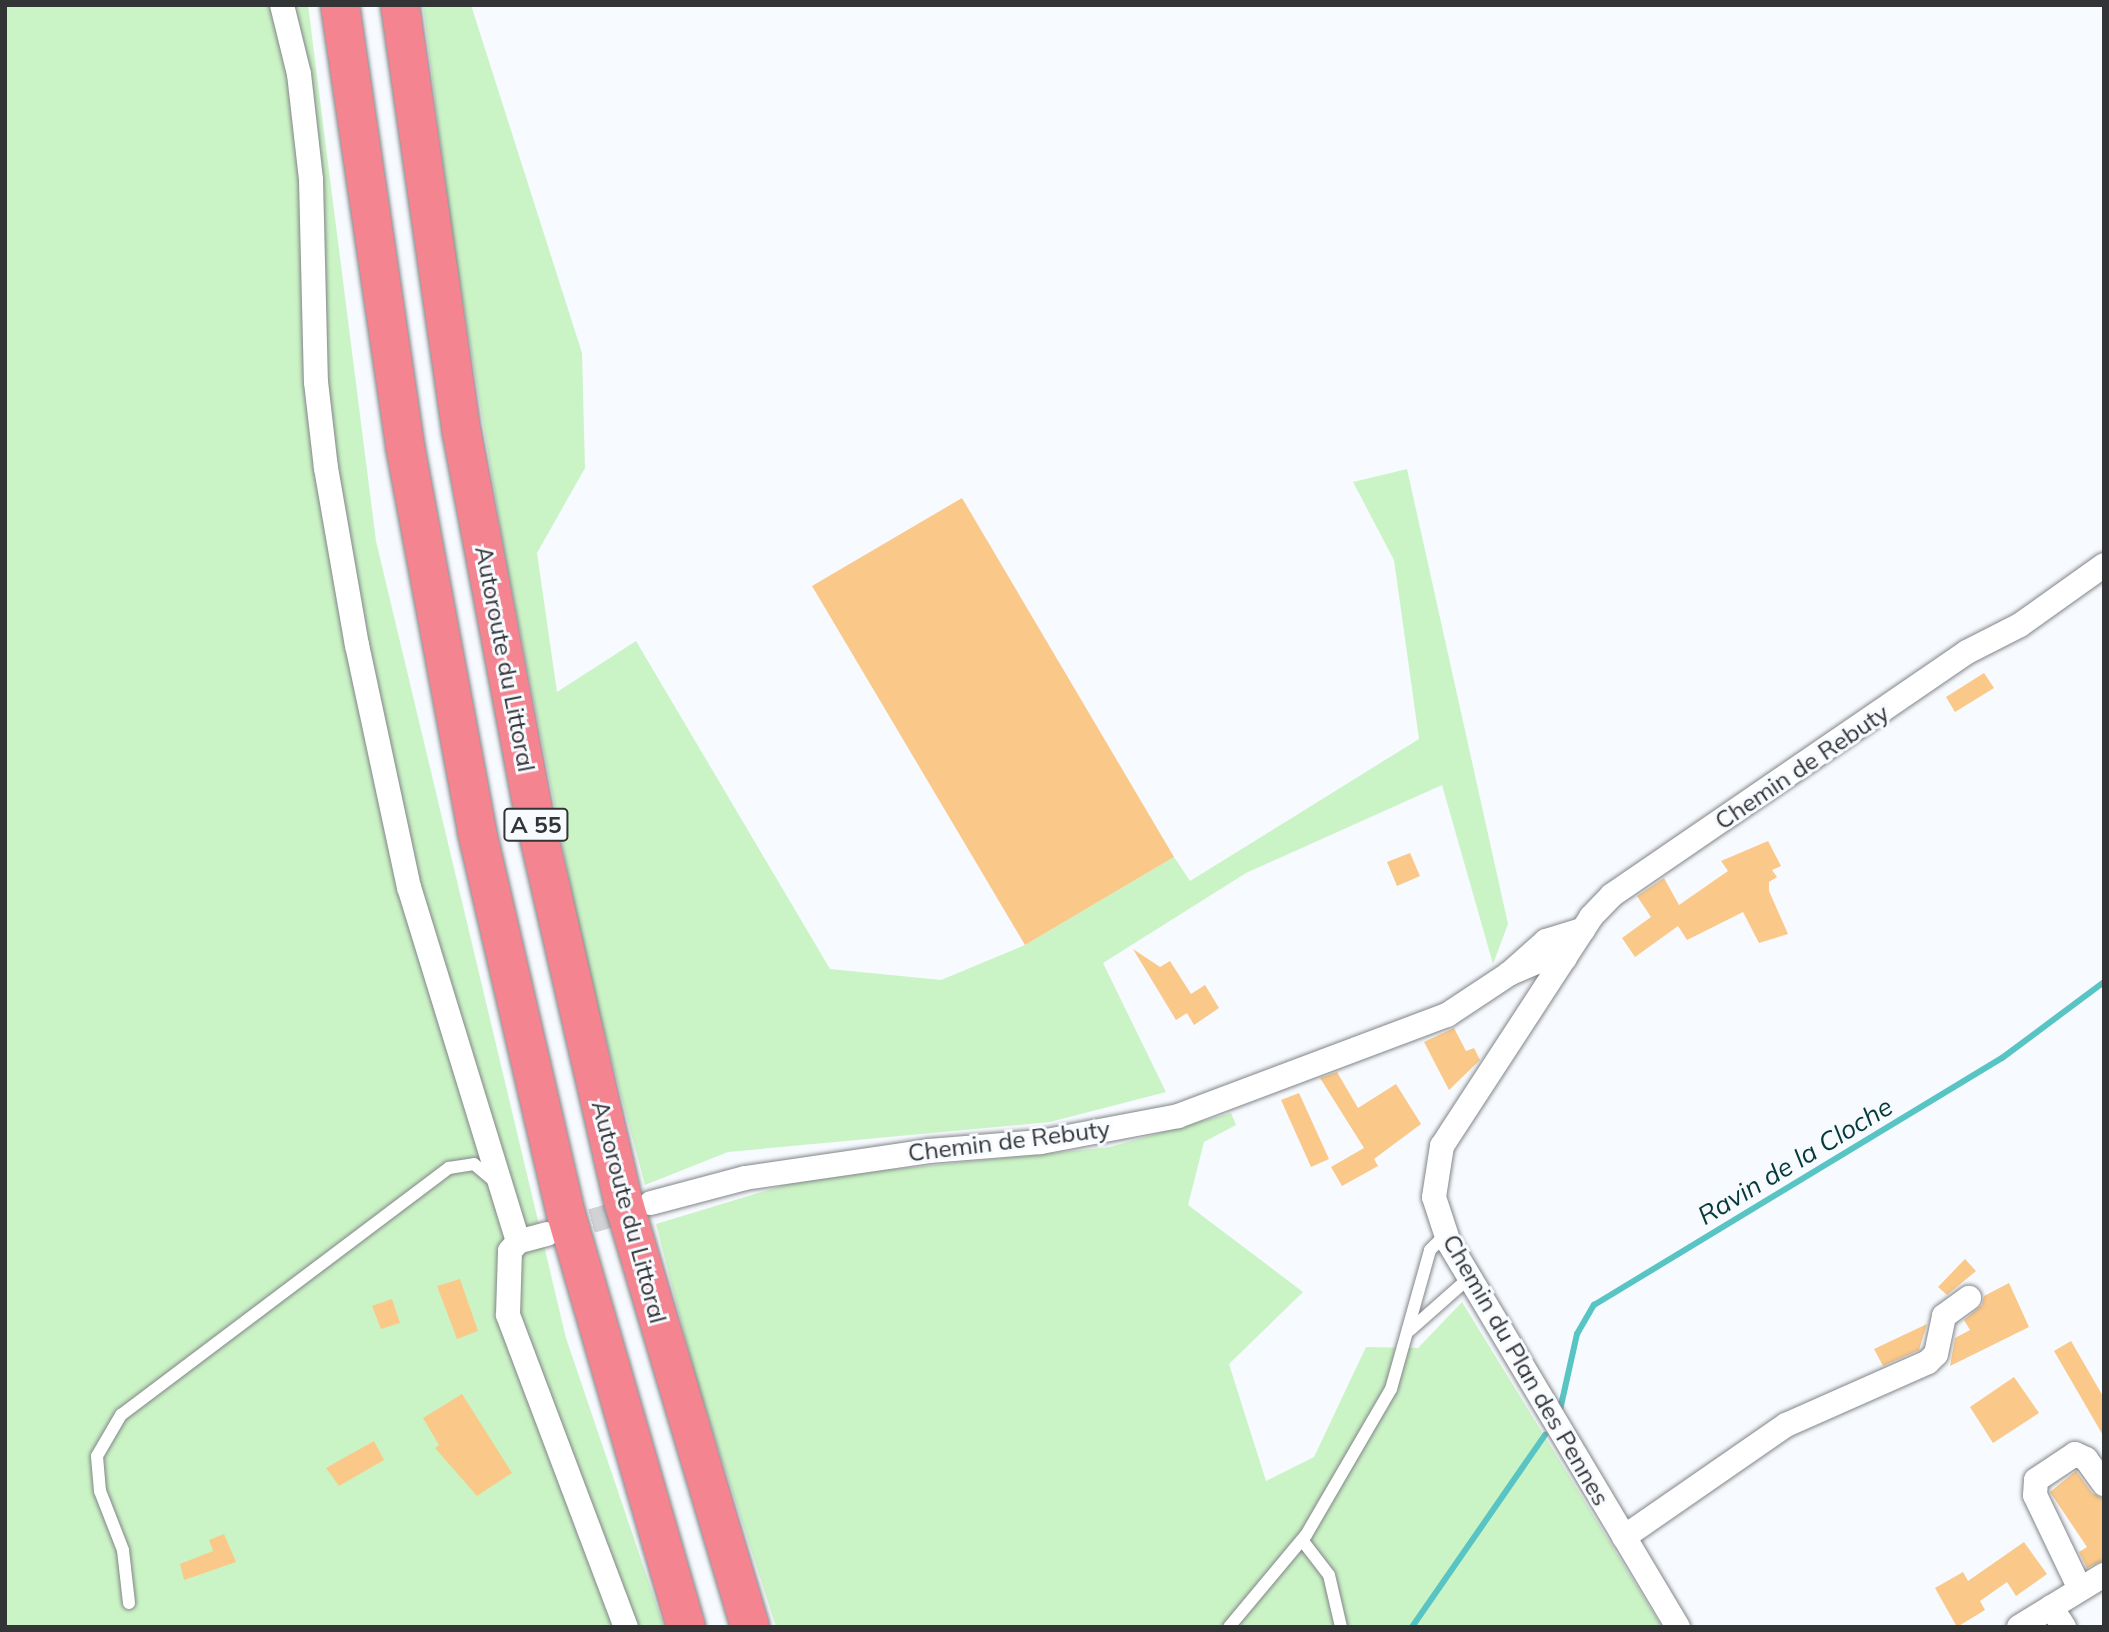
<!DOCTYPE html>
<style>
body{margin:0}
#map{position:relative;width:2109px;height:1632px;overflow:hidden;background:#f7fafe;font-family:Mulish,sans-serif}
div>[style]{position:absolute}
[style*='--x']{left:calc(var(--x)*1px);top:calc(var(--y)*1px);width:calc(var(--w)*1px);rotate:calc(var(--a)*1deg)}
.green>*{inset:0;background:#cbf4c6}
.stream>*{height:6px;margin:-3px;padding:0 3px;transform-origin:3px;border-radius:3px;background:#58c4c4}
.building>*{inset:0;background:#fac889}
.street-tunnel>*{height:24px;margin-top:-12px;transform-origin:0;background:repeating-linear-gradient(90deg,#d0d2d6 0 24px,transparent 0 36px)}
.roads{filter:drop-shadow(0 0 2px #828588) drop-shadow(0 0 2px #828588)}
.lane>*{height:12px;margin:-6px;padding:0 6px;transform-origin:6px;border-radius:6px;background:#fff}
.street>*{height:24px;margin:-12px;padding:0 12px;transform-origin:12px;border-radius:12px;background:#fff}
.highway>*{height:38px;margin:-19px;padding:0 19px;transform-origin:19px;border-radius:19px;background:#f48490}
span{translate:-50% -50%;white-space:nowrap;text-align:center;line-height:1.15;-webkit-text-stroke:6px #f7fafe;paint-order:stroke}
.shield-label span{padding:2px 5px;background:#f7fafe;border:2px solid;border-radius:5px;-webkit-text-stroke-width:0}
.shield-label{font-size:23px;color:#333436;font-weight:700}
.street-label{font-size:24px;color:#333436}
.water-label{font-size:26px;color:#053a3a;font-style:italic}
.frame{position:absolute;inset:0;border:7px solid #333436;pointer-events:none}
</style>
<div id="map">
<div class="green">
<div style="clip-path:polygon(5px 5px,308px 5px,376px 541px,566px 1338px,664px 1627px,5px 1627px)"></div>
<div style="clip-path:polygon(423px 5px,471px 5px,582px 353px,585px 468px,537px 553px,557px 692px,636px 641px,830px 969px,941px 980px,1025px 945px,1174px 857px,1190px 881px,1419px 739px,1394px 560px,1353px 482px,1407px 469px,1508px 924px,1493px 964px,1442px 785px,1246px 873px,1103px 963px,1166px 1092px,1050px 1122px,728px 1152px,645px 1185px,586px 964px,506px 561px,452px 235px)"></div>
<div style="clip-path:polygon(1231px 1113px,1236px 1125px,1204px 1142px,1188px 1205px,1303px 1292px,1229px 1364px,1266px 1481px,1314px 1457px,1366px 1347px,1418px 1348px,1462px 1302px,1662px 1627px,776px 1627px,695px 1376px,656px 1224px,808px 1178px,1110px 1147px)"></div>
</div>
<div class="stream">
<div style="--x:1560;--y:1410;--w:78;--a:-77.4"></div>
<div style="--x:1577;--y:1334;--w:34;--a:-60"></div>
<div style="--x:1594;--y:1305;--w:477;--a:-31.2"></div>
<div style="--x:2002;--y:1058;--w:127;--a:-36.7"></div>
<div style="--x:1412;--y:1627;--w:234;--a:-55.3"></div>
</div>
<div class="building">
<div style="clip-path:polygon(962px 498px,1174px 857px,1025px 945px,812px 586px)"></div>
<div style="clip-path:polygon(1984px 673px,1994px 688px,1955px 712px,1946px 697px)"></div>
<div style="clip-path:polygon(1768px 841px,1781px 866px,1772px 870px,1777px 877px,1769px 882px,1769px 891px,1788px 934px,1759px 943px,1743px 912px,1687px 940px,1678px 926px,1635px 957px,1622px 938px,1651px 917px,1637px 896px,1664px 878px,1679px 905px,1728px 871px,1721px 861px)"></div>
<div style="clip-path:polygon(1410px 853px,1420px 876px,1397px 886px,1387px 862px)"></div>
<div style="clip-path:polygon(1133px 949px,1160px 967px,1170px 961px,1191px 994px,1205px 985px,1219px 1008px,1194px 1025px,1187px 1013px,1176px 1020px)"></div>
<div style="clip-path:polygon(1454px 1028px,1466px 1051px,1474px 1048px,1480px 1060px,1449px 1090px,1424px 1042px)"></div>
<div style="clip-path:polygon(1337px 1072px,1358px 1108px,1396px 1084px,1421px 1124px,1374px 1159px,1378px 1166px,1342px 1186px,1331px 1167px,1364px 1148px,1320px 1078px)"></div>
<div style="clip-path:polygon(1299px 1093px,1329px 1159px,1311px 1167px,1281px 1100px)"></div>
<div style="clip-path:polygon(1965px 1259px,1976px 1271px,1947px 1295px,1938px 1287px)"></div>
<div style="clip-path:polygon(460px 1279px,478px 1331px,457px 1339px,437px 1286px)"></div>
<div style="clip-path:polygon(2009px 1283px,2029px 1327px,1950px 1366px,1955px 1338px,1970px 1330px,1964px 1320px,1982px 1305px,1984px 1296px)"></div>
<div style="clip-path:polygon(392px 1299px,400px 1323px,381px 1329px,372px 1306px)"></div>
<div style="clip-path:polygon(1927px 1324px,1919px 1350px,1883px 1366px,1874px 1349px)"></div>
<div style="clip-path:polygon(2071px 1341px,2104px 1398px,2104px 1437px,2054px 1351px)"></div>
<div style="clip-path:polygon(2014px 1377px,2039px 1413px,1993px 1443px,1970px 1407px)"></div>
<div style="clip-path:polygon(462px 1394px,512px 1473px,477px 1496px,435px 1448px,439px 1445px,423px 1418px)"></div>
<div style="clip-path:polygon(374px 1441px,384px 1460px,339px 1486px,326px 1468px)"></div>
<div style="clip-path:polygon(2076px 1471px,2092px 1493px,2104px 1499px,2104px 1560px,2087px 1568px,2079px 1552px,2087px 1547px,2050px 1492px)"></div>
<div style="clip-path:polygon(224px 1534px,236px 1562px,184px 1580px,180px 1564px,213px 1551px,209px 1540px)"></div>
<div style="clip-path:polygon(2024px 1542px,2047px 1574px,2016px 1596px,2007px 1582px,1980px 1601px,1985px 1610px,1957px 1627px,1935px 1588px,1963px 1572px,1968px 1581px)"></div>
</div>
<div class="street-tunnel">
<div style="--x:557;--y:1231;--w:86;--a:-16.1"></div>
</div>
<div class="roads">
<div class="lane">
<div style="--x:1410;--y:1330;--w:79;--a:-41.4"></div>
<div style="--x:1302;--y:1540;--w:44;--a:52.4"></div>
<div style="--x:1329;--y:1575;--w:53;--a:77"></div>
<div style="--x:129;--y:1603;--w:53;--a:-96.5"></div>
<div style="--x:123;--y:1550;--w:63;--a:-111.3"></div>
<div style="--x:100;--y:1491;--w:35;--a:-95"></div>
<div style="--x:97;--y:1456;--w:48;--a:-59.7"></div>
<div style="--x:121;--y:1415;--w:411;--a:-37"></div>
<div style="--x:449;--y:1168;--w:25;--a:-9"></div>
<div style="--x:474;--y:1164;--w:25;--a:40"></div>
<div style="--x:1229;--y:1627;--w:120;--a:-50.1"></div>
<div style="--x:1306;--y:1535;--w:169;--a:-59.8"></div>
<div style="--x:1391;--y:1389;--w:144;--a:-74.3"></div>
<div style="--x:1430;--y:1250;--w:21;--a:-45"></div>
</div>
<div class="street">
<div style="--x:282;--y:5;--w:71;--a:76.2"></div>
<div style="--x:299;--y:74;--w:107;--a:83.5"></div>
<div style="--x:311;--y:180;--w:202;--a:88.6"></div>
<div style="--x:316;--y:382;--w:87;--a:83.4"></div>
<div style="--x:326;--y:468;--w:180;--a:80.1"></div>
<div style="--x:357;--y:645;--w:248;--a:77.9"></div>
<div style="--x:409;--y:887;--w:371;--a:72.9"></div>
<div style="--x:1565;--y:958;--w:26;--a:173"></div>
<div style="--x:1539;--y:961;--w:33;--a:157"></div>
<div style="--x:1509;--y:974;--w:50;--a:-41.7"></div>
<div style="--x:1546;--y:941;--w:39;--a:-17"></div>
<div style="--x:651;--y:1203;--w:97;--a:-14.9"></div>
<div style="--x:745;--y:1178;--w:186;--a:-8.3"></div>
<div style="--x:929;--y:1151;--w:112;--a:-4.6"></div>
<div style="--x:1041;--y:1142;--w:139;--a:-10.7"></div>
<div style="--x:1178;--y:1116;--w:287;--a:-20.6"></div>
<div style="--x:1447;--y:1015;--w:74;--a:-33.5"></div>
<div style="--x:547;--y:1234;--w:30;--a:165"></div>
<div style="--x:518;--y:1242;--w:12;--a:132"></div>
<div style="--x:510;--y:1251;--w:64;--a:91.8"></div>
<div style="--x:508;--y:1315;--w:334;--a:69.3"></div>
<div style="--x:1624;--y:1537;--w:197;--a:-34.7"></div>
<div style="--x:1786;--y:1425;--w:155;--a:-23.9"></div>
<div style="--x:1928;--y:1362;--w:11;--a:-45"></div>
<div style="--x:1936;--y:1354;--w:39;--a:-78"></div>
<div style="--x:1944;--y:1316;--w:31;--a:-36"></div>
<div style="--x:2080;--y:1589;--w:104;--a:-115.6"></div>
<div style="--x:2035;--y:1495;--w:15;--a:-86"></div>
<div style="--x:2036;--y:1480;--w:47;--a:-33.7"></div>
<div style="--x:2075;--y:1454;--w:12;--a:24"></div>
<div style="--x:2086;--y:1459;--w:31;--a:54"></div>
<div style="--x:2051;--y:1607;--w:24;--a:57"></div>
<div style="--x:1678;--y:1627;--w:447;--a:-120.8"></div>
<div style="--x:1449;--y:1243;--w:48;--a:-108.1"></div>
<div style="--x:1434;--y:1197;--w:52;--a:-81.1"></div>
<div style="--x:1442;--y:1146;--w:273;--a:-56.9"></div>
<div style="--x:1591;--y:917;--w:30;--a:-46"></div>
<div style="--x:1612;--y:895;--w:430;--a:-34.4"></div>
<div style="--x:1967;--y:652;--w:59;--a:-27"></div>
<div style="--x:2020;--y:625;--w:103;--a:-35.5"></div>
<div style="--x:2019;--y:1627;--w:100;--a:-31.5"></div>
</div>
<div class="highway">
<div style="--x:340;--y:5;--w:446;--a:81.6"></div>
<div style="--x:405;--y:446;--w:393;--a:79.4"></div>
<div style="--x:477;--y:832;--w:392;--a:76.9"></div>
<div style="--x:566;--y:1214;--w:430;--a:73.8"></div>
<div style="--x:400;--y:5;--w:433;--a:81.8"></div>
<div style="--x:462;--y:434;--w:397;--a:79.3"></div>
<div style="--x:536;--y:824;--w:390;--a:77"></div>
<div style="--x:624;--y:1204;--w:441;--a:73.4"></div>
</div>
</div>
<div class="shield-label">
<span style="left:536px;top:825px">A 55</span>
</div>
<div class="street-label">
<span style="left:505px;top:659px;rotate:79deg">Autoroute du Littoral</span>
<span style="left:1802px;top:767px;rotate:-34deg">Chemin de Rebuty</span>
<span style="left:1009px;top:1141px;rotate:-7deg">Chemin de Rebuty</span>
<span style="left:629px;top:1212px;rotate:75deg">Autoroute du Littoral</span>
<span style="left:1526px;top:1370px;rotate:60deg">Chemin du Plan des Pennes</span>
</div>
<div class="water-label">
<span style="left:1795px;top:1161px;rotate:-31deg">Ravin de la Cloche</span>
</div>
<div class="frame"></div>
</div>
